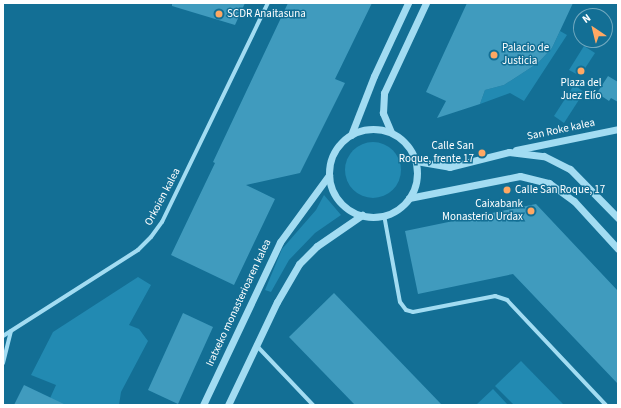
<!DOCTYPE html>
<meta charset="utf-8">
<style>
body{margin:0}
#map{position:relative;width:621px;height:408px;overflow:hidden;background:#136f95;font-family:"Source Sans 3",sans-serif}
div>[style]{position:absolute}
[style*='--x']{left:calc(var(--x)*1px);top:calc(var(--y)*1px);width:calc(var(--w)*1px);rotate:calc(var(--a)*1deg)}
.green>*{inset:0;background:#228ab2}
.round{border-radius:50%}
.building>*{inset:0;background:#409bbe}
.minor>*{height:4px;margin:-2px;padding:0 2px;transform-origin:2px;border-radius:2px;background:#a2dcf2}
.tertiary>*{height:7px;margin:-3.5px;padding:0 3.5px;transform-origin:3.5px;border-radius:3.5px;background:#a2dcf2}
.tertiary>.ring{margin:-3.5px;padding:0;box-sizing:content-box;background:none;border:7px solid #a2dcf2;border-radius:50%}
.dots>*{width:11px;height:11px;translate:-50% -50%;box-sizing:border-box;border:2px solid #136f95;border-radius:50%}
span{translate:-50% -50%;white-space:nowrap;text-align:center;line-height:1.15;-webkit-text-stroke:3px #136f95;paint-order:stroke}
.poi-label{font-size:11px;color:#fff}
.left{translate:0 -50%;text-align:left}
.right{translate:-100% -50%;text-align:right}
.street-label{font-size:11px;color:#fff}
.frame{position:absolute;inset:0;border:4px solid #fff;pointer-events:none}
.north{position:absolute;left:573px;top:8px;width:40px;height:40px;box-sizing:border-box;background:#136f95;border:1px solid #71a9bf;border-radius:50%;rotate:325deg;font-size:11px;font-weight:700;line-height:16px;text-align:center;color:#fff}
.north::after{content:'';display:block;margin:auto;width:14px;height:18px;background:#ffa863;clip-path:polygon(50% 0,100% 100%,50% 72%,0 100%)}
</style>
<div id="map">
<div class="green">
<div style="clip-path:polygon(560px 31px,567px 35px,524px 101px,510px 93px,480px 104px,485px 90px,504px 85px,538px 63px,552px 48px)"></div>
<div style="clip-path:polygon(584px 46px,595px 53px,580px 76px,569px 70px)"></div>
<div style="clip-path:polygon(574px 85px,584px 92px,564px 123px,554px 116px)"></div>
<div class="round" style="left:345px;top:142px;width:56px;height:56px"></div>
<div style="clip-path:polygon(324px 195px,341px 215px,315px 233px,289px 260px,271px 292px,265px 290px,282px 249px,316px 210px)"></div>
<div style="clip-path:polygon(138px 277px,151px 285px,129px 325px,139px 329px,148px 341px,121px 392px,119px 405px,47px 405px,56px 385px,31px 375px,53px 332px)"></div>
<div style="clip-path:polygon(521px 361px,564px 405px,514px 405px,495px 386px)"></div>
<div style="clip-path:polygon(493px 389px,508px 405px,476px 405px)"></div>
</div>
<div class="building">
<div style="clip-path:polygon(172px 3px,245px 3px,235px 25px,172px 6px)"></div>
<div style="clip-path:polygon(288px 3px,372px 3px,335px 79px,345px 83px,300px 173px,246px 185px,275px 199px,234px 285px,171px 255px,215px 163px,213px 162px)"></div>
<div style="clip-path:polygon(467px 3px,573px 3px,552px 48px,538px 63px,504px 85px,485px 90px,480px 104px,437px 118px,446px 101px,426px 92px)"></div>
<div style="clip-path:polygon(608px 76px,618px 82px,618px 102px,611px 98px,609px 101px,597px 93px)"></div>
<div style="clip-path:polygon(536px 204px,618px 291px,618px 384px,513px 274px,418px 294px,405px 231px)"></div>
<div style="clip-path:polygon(334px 293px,442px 405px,355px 405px,289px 337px)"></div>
<div style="clip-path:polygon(183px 313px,213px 327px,178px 404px,148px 390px)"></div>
<div style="clip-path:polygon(24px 385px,66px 405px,14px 405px)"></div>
</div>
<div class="minor">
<div style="--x:384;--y:215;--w:88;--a:79.6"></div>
<div style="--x:400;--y:302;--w:10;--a:53"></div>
<div style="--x:406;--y:310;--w:7;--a:16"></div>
<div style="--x:413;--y:312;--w:84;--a:-11"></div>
<div style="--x:495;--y:296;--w:13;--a:18"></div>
<div style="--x:507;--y:300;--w:144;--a:46.7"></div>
<div style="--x:3;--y:336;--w:160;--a:-32.5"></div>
<div style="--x:138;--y:250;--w:18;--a:-45"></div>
<div style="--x:151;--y:237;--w:19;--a:-54"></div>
<div style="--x:162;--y:222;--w:243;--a:-64.2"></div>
<div style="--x:256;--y:345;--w:83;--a:46.5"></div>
<div style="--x:3;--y:363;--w:33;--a:-76"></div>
</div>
<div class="tertiary">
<div class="ring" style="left:329px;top:129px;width:81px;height:81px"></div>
<div style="--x:391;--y:132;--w:21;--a:-113"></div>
<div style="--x:383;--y:113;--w:20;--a:-87"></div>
<div style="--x:384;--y:93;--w:99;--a:-65"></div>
<div style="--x:351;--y:135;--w:63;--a:-68.7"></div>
<div style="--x:374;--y:76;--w:81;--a:-65"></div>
<div style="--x:516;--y:150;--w:104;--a:-11.6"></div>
<div style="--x:416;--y:161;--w:34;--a:10"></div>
<div style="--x:449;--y:167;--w:62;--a:-14"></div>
<div style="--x:509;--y:152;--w:35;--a:7"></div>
<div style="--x:544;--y:156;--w:29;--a:27"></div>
<div style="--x:570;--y:169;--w:69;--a:45.6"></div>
<div style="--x:409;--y:198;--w:113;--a:-11.2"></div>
<div style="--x:520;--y:176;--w:30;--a:14"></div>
<div style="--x:549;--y:183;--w:31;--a:36"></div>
<div style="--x:574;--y:201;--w:65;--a:47.5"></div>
<div style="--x:203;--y:405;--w:180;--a:-64.7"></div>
<div style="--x:280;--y:242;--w:83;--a:-53.8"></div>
<div style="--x:228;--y:405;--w:114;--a:-64.6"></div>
<div style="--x:277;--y:302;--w:44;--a:-59.9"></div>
<div style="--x:299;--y:264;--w:25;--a:-45"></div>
<div style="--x:317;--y:246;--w:55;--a:-34.6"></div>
</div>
<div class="dots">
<div style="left:219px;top:14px;background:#ffa863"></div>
<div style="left:494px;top:55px;background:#ffa863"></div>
<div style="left:581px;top:71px;background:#ffa863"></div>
<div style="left:482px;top:153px;background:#ffa863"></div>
<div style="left:507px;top:190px;background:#ffa863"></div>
<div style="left:531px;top:211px;background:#ffa863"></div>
</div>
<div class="poi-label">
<span class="left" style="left:227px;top:14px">SCDR Anaitasuna</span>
<span class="left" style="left:502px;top:55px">Palacio de<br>Justicia</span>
<span style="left:581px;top:90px">Plaza del<br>Juez Elío</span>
<span class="right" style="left:474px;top:153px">Calle San<br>Roque, frente 17</span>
<span class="left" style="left:515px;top:190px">Calle San Roque, 17</span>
<span class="right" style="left:523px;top:211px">Caixabank<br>Monasterio Urdax</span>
</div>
<div class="street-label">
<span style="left:561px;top:130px;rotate:-12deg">San Roke kalea</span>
<span style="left:163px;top:197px;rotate:-62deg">Orkoien kalea</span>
<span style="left:239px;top:303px;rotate:-65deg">Iratxeko monasterioaren kalea</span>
</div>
<div class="frame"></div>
<div class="north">N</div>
</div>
